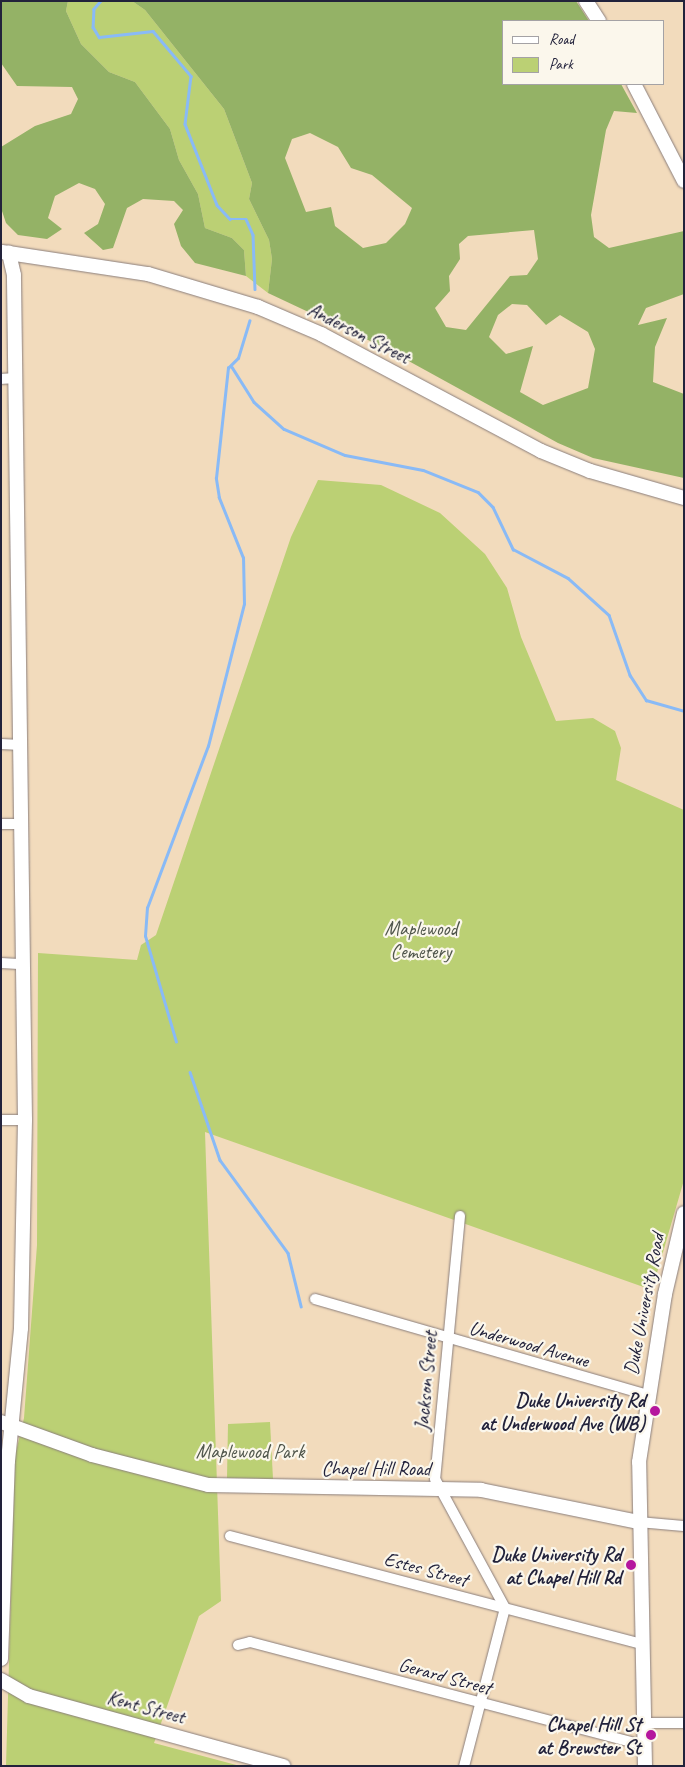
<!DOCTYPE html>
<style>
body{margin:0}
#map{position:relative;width:685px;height:1767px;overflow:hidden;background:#f2dbbc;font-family:Caveat,sans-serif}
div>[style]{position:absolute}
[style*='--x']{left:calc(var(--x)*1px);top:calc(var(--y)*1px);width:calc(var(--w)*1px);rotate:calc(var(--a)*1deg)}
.green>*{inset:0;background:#bbd074}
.forest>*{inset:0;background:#94b266}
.stream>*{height:2.5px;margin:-1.25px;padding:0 1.25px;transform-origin:1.25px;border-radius:1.25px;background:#89baf6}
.roads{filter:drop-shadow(0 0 1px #8a7e7c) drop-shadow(0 0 1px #8a7e7c)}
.street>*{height:10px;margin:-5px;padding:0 5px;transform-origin:5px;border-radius:5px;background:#fff}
.secondary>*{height:14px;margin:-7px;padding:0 7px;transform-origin:7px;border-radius:7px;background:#fff}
.dots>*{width:14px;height:14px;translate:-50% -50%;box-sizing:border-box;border:2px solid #fbf7ec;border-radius:50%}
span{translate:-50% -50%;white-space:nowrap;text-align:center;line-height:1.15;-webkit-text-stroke:4.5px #fbf7ec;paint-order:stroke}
.street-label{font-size:20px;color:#22223b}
.park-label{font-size:20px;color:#50564c}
.poi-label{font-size:20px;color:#22223b;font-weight:700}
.right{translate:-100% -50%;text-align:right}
.frame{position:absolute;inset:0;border:2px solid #22223b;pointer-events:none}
.legend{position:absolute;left:502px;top:20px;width:162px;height:65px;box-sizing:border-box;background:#fbf7ec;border:1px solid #a4a2a5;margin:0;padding:6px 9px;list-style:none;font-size:15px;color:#22223b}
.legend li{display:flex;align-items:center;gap:10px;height:25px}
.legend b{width:25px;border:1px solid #a4a2a5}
</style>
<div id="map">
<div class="green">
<div style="clip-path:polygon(68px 1px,132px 1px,145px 10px,224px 109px,252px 183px,249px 199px,269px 240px,272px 259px,268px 293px,246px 276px,244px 250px,232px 238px,205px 228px,198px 194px,179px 160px,170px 129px,135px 82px,109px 72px,81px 44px,66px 11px)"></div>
<div style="clip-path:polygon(318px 480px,381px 485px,440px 513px,485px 554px,507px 588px,521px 637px,556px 721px,593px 718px,615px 731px,621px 748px,616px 780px,684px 810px,684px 1180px,652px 1290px,205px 1132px,221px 1601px,199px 1616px,154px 1743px,240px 1766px,6px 1766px,15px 1456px,24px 1418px,37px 1245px,38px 953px,137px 960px,141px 945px,156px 935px,291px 537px)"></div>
<div style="clip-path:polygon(270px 1422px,273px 1479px,227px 1478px,228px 1424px)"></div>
</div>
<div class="forest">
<div style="clip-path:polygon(1px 1px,68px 1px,66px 11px,81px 44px,109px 72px,135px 82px,170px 129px,179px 160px,198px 194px,205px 228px,232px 238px,244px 250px,246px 276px,195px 263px,181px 246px,174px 224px,183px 210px,174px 201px,143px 199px,127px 208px,113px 248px,103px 250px,84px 233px,98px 224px,105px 204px,95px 189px,79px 183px,55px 196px,48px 218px,62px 229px,47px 239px,18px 235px,6px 223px,1px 208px,1px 147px,35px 126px,71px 114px,78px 99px,72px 87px,17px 86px,1px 63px)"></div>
<div style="clip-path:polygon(evenodd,132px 1px,576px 1px,589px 21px,504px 21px,504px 84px,621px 84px,637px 113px,614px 111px,606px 130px,591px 215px,594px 237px,609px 248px,684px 231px,684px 294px,646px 308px,638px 325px,667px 318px,655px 347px,653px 382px,684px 394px,684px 478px,593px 458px,558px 443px,385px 348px,268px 293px,272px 259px,269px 240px,249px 199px,252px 183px,224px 109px,145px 10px,132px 1px,310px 133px,338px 147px,351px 168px,372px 175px,412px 208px,405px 224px,386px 243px,363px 248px,335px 226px,331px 207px,306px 212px,285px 158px,292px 139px,310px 133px,132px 1px,534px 230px,538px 259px,527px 275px,510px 276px,466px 330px,446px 327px,435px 308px,450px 291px,449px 276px,460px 259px,459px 244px,468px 236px,534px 230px,132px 1px,512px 304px,527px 305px,546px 325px,560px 315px,588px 332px,595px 349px,588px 388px,543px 405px,520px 392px,533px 346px,506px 354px,489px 337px,498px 315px,512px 304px)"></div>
</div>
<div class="stream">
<div style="--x:101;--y:1;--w:11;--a:131"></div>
<div style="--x:94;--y:9;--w:18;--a:93"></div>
<div style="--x:93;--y:27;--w:12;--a:59"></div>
<div style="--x:99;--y:37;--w:54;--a:-6.3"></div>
<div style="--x:153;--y:31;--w:59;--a:49.8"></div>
<div style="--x:191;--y:76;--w:48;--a:97.1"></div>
<div style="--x:185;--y:124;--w:87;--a:68.4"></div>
<div style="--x:217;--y:205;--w:19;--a:47"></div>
<div style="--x:230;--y:219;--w:16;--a:0"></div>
<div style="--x:246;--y:219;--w:17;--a:66"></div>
<div style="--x:253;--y:235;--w:54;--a:87.9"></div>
<div style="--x:232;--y:367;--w:41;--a:57.8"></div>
<div style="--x:254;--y:402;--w:40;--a:42"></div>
<div style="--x:284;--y:429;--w:66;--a:23.1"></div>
<div style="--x:345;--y:455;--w:79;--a:10.9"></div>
<div style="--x:423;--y:470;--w:59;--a:21.8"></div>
<div style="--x:478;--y:492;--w:21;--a:45"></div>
<div style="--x:493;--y:507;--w:47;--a:64.5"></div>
<div style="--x:513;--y:549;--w:62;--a:27.8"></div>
<div style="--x:568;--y:578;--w:55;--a:42.1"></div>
<div style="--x:609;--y:615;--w:64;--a:70.7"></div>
<div style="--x:630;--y:675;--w:30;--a:57"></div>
<div style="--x:646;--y:700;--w:40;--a:16"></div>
<div style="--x:176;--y:1042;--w:110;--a:-106.3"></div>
<div style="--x:145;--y:936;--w:28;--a:-86"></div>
<div style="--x:147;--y:908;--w:173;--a:-69.4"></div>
<div style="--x:208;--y:746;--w:146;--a:-75.8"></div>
<div style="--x:244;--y:604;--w:46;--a:-91.2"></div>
<div style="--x:243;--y:558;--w:65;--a:-111.8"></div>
<div style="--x:219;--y:498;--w:20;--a:-99"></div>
<div style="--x:216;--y:478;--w:111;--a:-83.8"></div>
<div style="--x:228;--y:368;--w:14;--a:-45"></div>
<div style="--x:238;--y:358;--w:39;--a:-73"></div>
<div style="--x:190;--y:1072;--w:93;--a:71.2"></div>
<div style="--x:220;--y:1160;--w:115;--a:53.8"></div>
<div style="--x:288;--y:1253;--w:55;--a:76.2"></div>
</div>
<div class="roads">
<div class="street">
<div style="--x:1;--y:379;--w:14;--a:-4"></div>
<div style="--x:1;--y:744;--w:20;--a:3"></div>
<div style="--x:1;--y:824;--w:21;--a:0"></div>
<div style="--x:1;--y:963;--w:22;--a:3"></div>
<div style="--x:1;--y:1120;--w:24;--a:0"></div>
<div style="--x:460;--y:1216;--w:264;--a:95.4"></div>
<div style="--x:435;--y:1479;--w:147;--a:61.5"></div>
<div style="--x:505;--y:1608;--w:163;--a:104.5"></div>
<div style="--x:315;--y:1299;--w:347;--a:16.1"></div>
<div style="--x:638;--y:1522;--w:46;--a:5"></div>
<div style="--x:230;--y:1536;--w:426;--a:14.7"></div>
<div style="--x:238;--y:1645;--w:12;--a:-14"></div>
<div style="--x:250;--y:1642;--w:407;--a:14.7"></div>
<div style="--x:643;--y:1723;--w:41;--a:0"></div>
</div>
<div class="secondary">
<div style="--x:586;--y:1;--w:24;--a:57"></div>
<div style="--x:634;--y:84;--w:109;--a:62.7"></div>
<div style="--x:2;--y:252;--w:148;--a:8.6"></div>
<div style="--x:148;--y:274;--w:115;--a:16.7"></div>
<div style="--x:258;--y:307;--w:69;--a:23.2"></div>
<div style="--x:321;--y:334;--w:249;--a:28"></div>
<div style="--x:541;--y:451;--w:53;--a:22.2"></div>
<div style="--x:590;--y:471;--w:98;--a:16"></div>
<div style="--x:1;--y:1422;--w:97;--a:19.9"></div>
<div style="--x:92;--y:1455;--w:120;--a:14.5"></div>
<div style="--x:208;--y:1485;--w:273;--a:1"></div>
<div style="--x:481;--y:1490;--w:160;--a:11.5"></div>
<div style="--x:1;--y:1659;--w:198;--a:-88"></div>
<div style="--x:8;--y:1461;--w:134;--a:-84.4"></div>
<div style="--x:21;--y:1328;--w:208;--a:-88.9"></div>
<div style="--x:25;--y:1120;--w:845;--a:-90.75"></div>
<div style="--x:14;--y:275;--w:23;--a:-103"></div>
<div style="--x:1;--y:1680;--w:32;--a:30"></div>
<div style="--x:29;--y:1696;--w:264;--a:15.4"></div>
<div style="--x:645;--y:1766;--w:304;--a:-91.1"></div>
<div style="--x:639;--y:1462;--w:170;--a:-81.2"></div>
<div style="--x:665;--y:1294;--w:83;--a:-76.8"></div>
</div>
</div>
<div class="dots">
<div style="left:655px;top:1411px;background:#b5179e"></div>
<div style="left:631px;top:1565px;background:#b5179e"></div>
<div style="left:651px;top:1735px;background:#b5179e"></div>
</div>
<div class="street-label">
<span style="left:359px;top:333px;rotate:27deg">Anderson Street</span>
<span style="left:644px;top:1304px;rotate:-79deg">Duke University Road</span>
<span style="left:529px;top:1344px;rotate:16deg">Underwood Avenue</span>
<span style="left:426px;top:1381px;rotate:-85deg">Jackson Street</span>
<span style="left:376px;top:1468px">Chapel Hill Road</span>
<span style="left:426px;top:1569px;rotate:15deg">Estes Street</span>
<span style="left:445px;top:1676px;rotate:15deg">Gerard Street</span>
<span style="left:146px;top:1707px;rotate:15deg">Kent Street</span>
</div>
<div class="park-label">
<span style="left:421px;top:940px">Maplewood<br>Cemetery</span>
<span style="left:250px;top:1451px">Maplewood Park</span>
</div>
<div class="poi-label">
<span class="right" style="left:645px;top:1412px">Duke University Rd<br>at Underwood Ave (WB)</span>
<span class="right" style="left:621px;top:1566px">Duke University Rd<br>at Chapel Hill Rd</span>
<span class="right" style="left:641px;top:1736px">Chapel Hill St<br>at Brewster St</span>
</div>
<div class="frame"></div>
<ul class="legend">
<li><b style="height:6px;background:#fff"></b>Road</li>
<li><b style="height:14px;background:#bbd074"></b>Park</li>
</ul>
</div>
